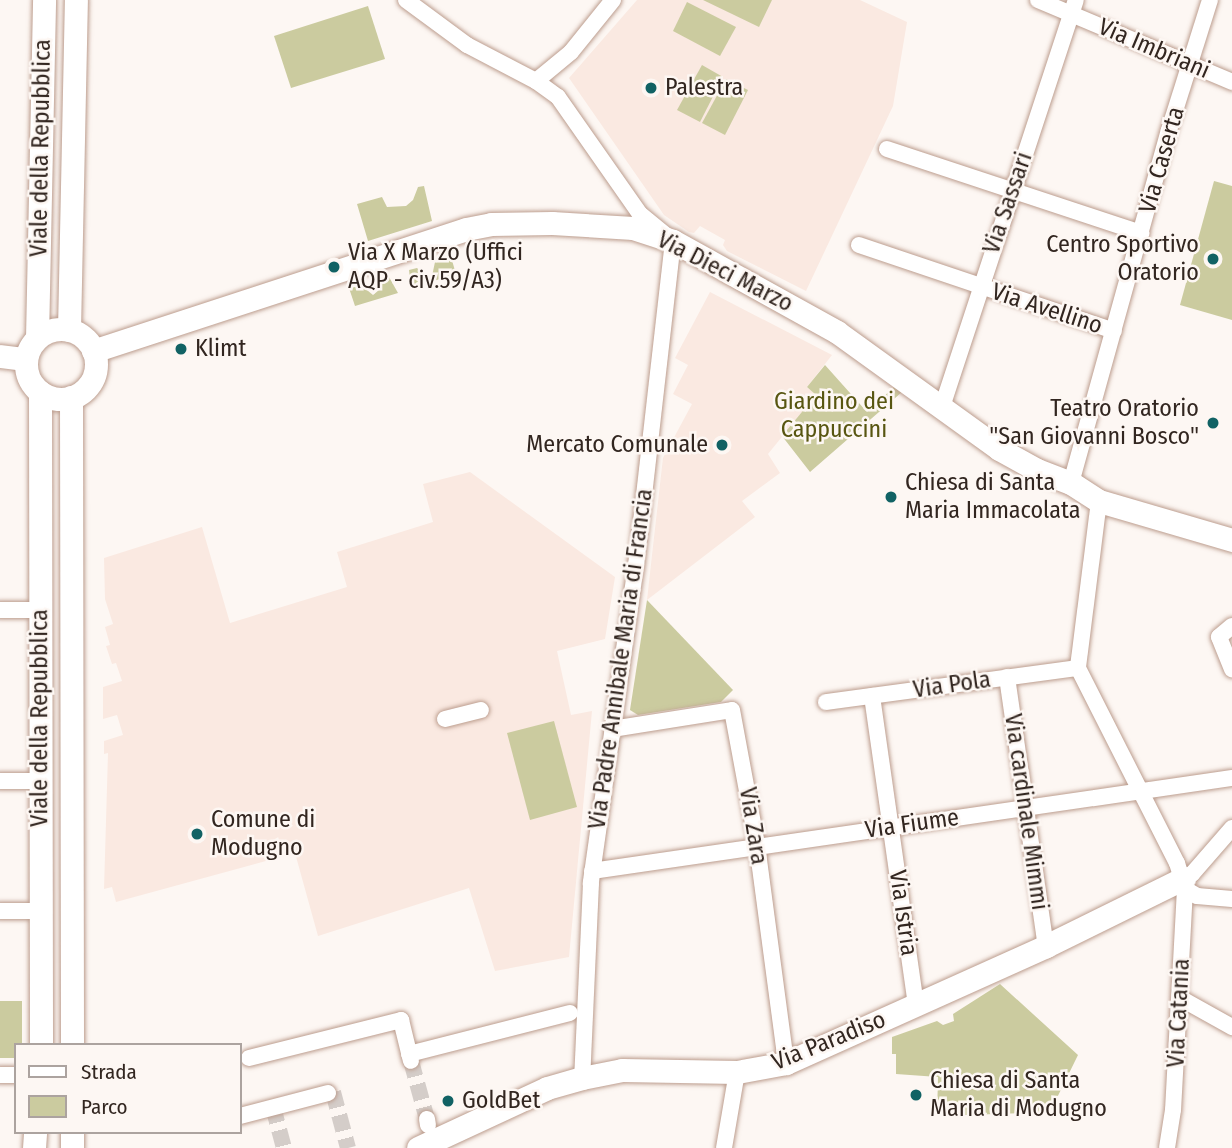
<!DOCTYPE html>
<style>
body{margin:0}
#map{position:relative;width:1232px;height:1148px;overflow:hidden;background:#fdf7f3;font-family:"Fira Sans Condensed",sans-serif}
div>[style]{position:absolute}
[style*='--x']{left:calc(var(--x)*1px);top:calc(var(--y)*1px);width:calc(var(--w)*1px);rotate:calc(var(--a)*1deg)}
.built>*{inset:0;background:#fae9e1}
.green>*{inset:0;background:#cbcb9f}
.street-tunnel>*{height:16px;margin-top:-8px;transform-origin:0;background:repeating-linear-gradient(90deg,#d4cdc9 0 16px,transparent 0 24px)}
.roads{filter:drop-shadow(0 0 2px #bc9d8e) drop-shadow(0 0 2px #bc9d8e)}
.street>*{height:16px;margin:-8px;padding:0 8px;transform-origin:8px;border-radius:8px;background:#fff}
.secondary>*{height:23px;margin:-11.5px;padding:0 11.5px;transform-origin:11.5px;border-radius:11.5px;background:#fff}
.secondary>.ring{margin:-11.5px;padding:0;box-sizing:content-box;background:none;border:23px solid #fff;border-radius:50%}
.dots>*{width:19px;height:19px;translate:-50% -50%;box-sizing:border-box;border:4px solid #fdf7f3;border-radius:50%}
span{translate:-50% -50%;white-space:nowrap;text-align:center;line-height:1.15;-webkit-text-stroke:5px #fdf7f3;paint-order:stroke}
.street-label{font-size:24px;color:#322620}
.poi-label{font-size:24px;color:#322620}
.left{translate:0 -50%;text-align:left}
.right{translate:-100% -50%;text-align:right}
.park-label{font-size:24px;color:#585611}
.legend{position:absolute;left:14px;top:1043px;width:228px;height:91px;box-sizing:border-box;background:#fdf7f3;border:2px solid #aca39f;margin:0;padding:9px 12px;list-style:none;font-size:21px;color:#322620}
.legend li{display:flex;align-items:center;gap:14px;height:35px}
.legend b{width:35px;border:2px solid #aca39f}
</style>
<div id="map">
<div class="built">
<div style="clip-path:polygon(637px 0,860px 0,907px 22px,893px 106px,806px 291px,727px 251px,723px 245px,725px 240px,700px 226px,694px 233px,689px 232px,664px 215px,569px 78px)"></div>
<div style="clip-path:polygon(710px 292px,832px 355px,807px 387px,816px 395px,768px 454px,780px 473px,742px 501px,755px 517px,647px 600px,663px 458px,692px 404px,673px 394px,688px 365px,675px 358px)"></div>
<div style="clip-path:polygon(470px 472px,615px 577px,605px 639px,557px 651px,571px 715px,592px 711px,569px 957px,495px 971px,469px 888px,318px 936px,295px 853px,116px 902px,112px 887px,104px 889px,108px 753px,104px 754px,104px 741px,123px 735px,117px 715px,103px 719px,103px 687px,122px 681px,116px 663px,112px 664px,106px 646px,110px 645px,105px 627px,113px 624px,105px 599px,104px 558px,202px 527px,230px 623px,347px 587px,337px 552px,433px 522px,423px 484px)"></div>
</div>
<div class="green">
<div style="clip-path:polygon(703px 0,772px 0,759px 27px)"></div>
<div style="clip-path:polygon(687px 2px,736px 27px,720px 56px,673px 31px)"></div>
<div style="clip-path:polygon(368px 6px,385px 59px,291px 88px,274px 36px)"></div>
<div style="clip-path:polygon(702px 65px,723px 77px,700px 122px,677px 110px)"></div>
<div style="clip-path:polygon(726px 79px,748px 90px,725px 135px,702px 123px)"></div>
<div style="clip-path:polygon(1214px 181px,1232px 186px,1232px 320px,1180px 305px)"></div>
<div style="clip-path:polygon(424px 186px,432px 221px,368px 241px,357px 204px,382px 197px,387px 207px,406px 206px,413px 200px,418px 187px)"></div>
<div style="clip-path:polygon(451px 257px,456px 274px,411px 288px,409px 270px,417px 268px,425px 276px,432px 276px,435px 262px)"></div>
<div style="clip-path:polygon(389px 277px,398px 293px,355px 306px,349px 288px,362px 286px,373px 295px,379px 290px,381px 279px)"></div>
<div style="clip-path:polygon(825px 365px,867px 412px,894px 387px,902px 392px,810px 472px,782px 436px,816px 395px,807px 387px)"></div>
<div style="clip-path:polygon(647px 600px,733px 690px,721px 702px,638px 715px,630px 710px)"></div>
<div style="clip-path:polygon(554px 721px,577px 807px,530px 820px,507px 733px)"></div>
<div style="clip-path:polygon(1000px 984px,1078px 1055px,1050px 1112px,937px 1116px,938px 1077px,896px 1074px,896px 1054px,892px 1054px,892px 1037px,937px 1021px,943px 1025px,954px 1021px,953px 1014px)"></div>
<div style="clip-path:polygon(0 1001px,22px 1001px,22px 1045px,16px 1045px,16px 1058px,0 1058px)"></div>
</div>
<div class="street-tunnel">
<div style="--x:411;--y:1061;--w:60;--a:74.6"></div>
<div style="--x:328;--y:1093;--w:5;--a:-11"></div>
<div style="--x:333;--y:1092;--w:58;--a:75"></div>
<div style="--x:273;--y:1107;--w:42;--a:75"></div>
</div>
<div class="roads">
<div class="street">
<div style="--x:406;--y:0;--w:76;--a:36.4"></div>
<div style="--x:467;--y:45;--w:78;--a:27.6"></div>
<div style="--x:536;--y:81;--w:27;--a:36"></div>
<div style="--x:558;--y:97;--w:143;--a:55"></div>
<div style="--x:640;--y:214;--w:43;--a:39.3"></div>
<div style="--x:673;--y:241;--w:326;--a:96.5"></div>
<div style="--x:636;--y:565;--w:321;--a:98.1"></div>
<div style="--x:591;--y:883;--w:195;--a:92.6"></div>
<div style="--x:1038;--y:0;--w:211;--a:22.9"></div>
<div style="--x:536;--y:81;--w:45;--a:-39.6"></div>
<div style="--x:571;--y:52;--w:67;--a:-51.1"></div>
<div style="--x:887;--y:149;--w:268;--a:18.3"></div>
<div style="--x:859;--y:245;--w:269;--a:18.6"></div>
<div style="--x:942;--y:407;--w:428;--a:-71.8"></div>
<div style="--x:1071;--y:483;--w:366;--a:-74.5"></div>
<div style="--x:1169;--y:130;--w:136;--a:-72.5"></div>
<div style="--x:1099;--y:501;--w:168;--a:97.2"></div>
<div style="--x:1078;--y:668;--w:219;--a:63.1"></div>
<div style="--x:1177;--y:863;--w:27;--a:73"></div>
<div style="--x:1185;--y:889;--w:221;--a:93.1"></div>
<div style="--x:1173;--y:1110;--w:38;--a:99"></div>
<div style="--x:0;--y:610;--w:40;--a:0"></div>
<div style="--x:1232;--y:626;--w:17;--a:140"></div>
<div style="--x:1219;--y:637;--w:35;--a:68"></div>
<div style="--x:1007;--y:677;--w:272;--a:81.8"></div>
<div style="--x:872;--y:696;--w:312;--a:81.9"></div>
<div style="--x:826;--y:702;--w:254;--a:-7.7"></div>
<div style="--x:445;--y:719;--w:37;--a:-14"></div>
<div style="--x:612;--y:729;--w:121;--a:-9"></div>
<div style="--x:732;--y:710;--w:137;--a:79.5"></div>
<div style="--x:757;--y:845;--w:220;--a:82.4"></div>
<div style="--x:0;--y:781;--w:41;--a:0"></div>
<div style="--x:592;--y:871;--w:647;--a:-8.27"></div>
<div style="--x:1184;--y:878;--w:9;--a:-27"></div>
<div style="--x:1192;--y:874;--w:61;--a:-49"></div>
<div style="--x:1185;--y:889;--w:14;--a:30"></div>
<div style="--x:1197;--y:896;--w:35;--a:5"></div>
<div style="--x:0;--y:911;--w:41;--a:0"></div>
<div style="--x:1180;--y:998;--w:60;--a:29.1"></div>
<div style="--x:409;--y:1054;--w:166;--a:-14.3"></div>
<div style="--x:249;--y:1058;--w:157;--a:-14"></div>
<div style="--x:401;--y:1020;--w:42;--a:76.3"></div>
<div style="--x:0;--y:1075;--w:16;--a:0"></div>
<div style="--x:240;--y:1116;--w:91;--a:-14.6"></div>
<div style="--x:427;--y:1119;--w:6;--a:81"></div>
<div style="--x:724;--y:1148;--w:77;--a:-80.3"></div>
</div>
<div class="secondary">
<div class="ring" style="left:26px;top:329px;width:47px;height:47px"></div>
<div style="--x:69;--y:330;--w:330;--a:-88.8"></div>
<div style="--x:37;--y:338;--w:338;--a:-88.8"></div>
<div style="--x:93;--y:351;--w:392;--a:-18.1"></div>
<div style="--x:466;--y:229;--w:25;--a:-11"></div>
<div style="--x:491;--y:224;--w:61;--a:-0.9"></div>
<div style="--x:552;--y:223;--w:81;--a:3.5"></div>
<div style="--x:633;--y:228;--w:42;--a:18"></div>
<div style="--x:673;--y:241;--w:188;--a:29"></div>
<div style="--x:837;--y:332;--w:200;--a:35.8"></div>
<div style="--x:999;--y:449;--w:43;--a:28.9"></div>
<div style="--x:1037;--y:470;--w:36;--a:21"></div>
<div style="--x:1071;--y:483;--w:33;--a:33"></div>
<div style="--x:1099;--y:501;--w:139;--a:16.3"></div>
<div style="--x:0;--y:356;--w:26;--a:7"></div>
<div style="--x:40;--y:392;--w:653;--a:89.91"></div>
<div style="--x:71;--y:397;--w:648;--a:89.91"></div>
<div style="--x:34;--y:1148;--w:16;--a:-86"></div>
<div style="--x:72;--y:1148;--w:16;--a:-90"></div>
<div style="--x:418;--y:1148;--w:142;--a:-24.9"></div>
<div style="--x:547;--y:1088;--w:36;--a:-16"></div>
<div style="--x:582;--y:1078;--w:41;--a:-11.3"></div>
<div style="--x:622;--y:1070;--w:115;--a:1"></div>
<div style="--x:737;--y:1072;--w:50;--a:-10.4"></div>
<div style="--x:786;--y:1063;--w:285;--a:-24.2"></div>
<div style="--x:1046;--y:946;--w:154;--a:-26.2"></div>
</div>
</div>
<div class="dots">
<div style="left:651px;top:88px;background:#116264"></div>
<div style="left:1213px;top:259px;background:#116264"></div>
<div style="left:334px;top:267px;background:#116264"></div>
<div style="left:181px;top:349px;background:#116264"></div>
<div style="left:1213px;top:423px;background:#116264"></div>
<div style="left:722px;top:445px;background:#116264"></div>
<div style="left:891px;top:497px;background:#116264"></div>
<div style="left:197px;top:834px;background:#116264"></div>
<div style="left:916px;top:1095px;background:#116264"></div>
<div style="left:448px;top:1101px;background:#116264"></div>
</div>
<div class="street-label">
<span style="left:1154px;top:49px;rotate:23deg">Via Imbriani</span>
<span style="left:41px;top:148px;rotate:-89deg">Viale della Repubblica</span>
<span style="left:1162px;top:160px;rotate:-74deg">Via Caserta</span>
<span style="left:1008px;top:203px;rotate:-71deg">Via Sassari</span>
<span style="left:725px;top:272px;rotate:27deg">Via Dieci Marzo</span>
<span style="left:1047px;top:309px;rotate:18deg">Via Avellino</span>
<span style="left:621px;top:659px;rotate:-82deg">Via Padre Annibale Maria di Francia</span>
<span style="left:952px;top:685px;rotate:-8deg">Via Pola</span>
<span style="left:40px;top:718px;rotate:-90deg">Viale della Repubblica</span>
<span style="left:1026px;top:812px;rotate:82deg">Via cardinale Mimmi</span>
<span style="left:912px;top:824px;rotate:-8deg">Via Fiume</span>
<span style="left:753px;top:826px;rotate:81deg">Via Zara</span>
<span style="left:903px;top:913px;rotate:82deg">Via Istria</span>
<span style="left:1179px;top:1013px;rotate:-87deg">Via Catania</span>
<span style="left:829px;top:1041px;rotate:-22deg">Via Paradiso</span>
</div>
<div class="poi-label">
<span class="left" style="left:665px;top:88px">Palestra</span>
<span class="right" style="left:1199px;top:259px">Centro Sportivo<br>Oratorio</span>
<span class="left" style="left:348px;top:267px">Via X Marzo (Uffici<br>AQP - civ.59/A3)</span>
<span class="left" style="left:195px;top:349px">Klimt</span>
<span class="right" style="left:1199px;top:423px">Teatro Oratorio<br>"San Giovanni Bosco"</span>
<span class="right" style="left:708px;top:445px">Mercato Comunale</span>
<span class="left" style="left:905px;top:497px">Chiesa di Santa<br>Maria Immacolata</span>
<span class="left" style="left:211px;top:834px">Comune di<br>Modugno</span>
<span class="left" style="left:930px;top:1095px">Chiesa di Santa<br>Maria di Modugno</span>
<span class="left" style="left:462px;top:1101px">GoldBet</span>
</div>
<div class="park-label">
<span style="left:834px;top:416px">Giardino dei<br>Cappuccini</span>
</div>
<ul class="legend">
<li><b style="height:9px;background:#fff"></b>Strada</li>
<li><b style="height:19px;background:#cbcb9f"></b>Parco</li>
</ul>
</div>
